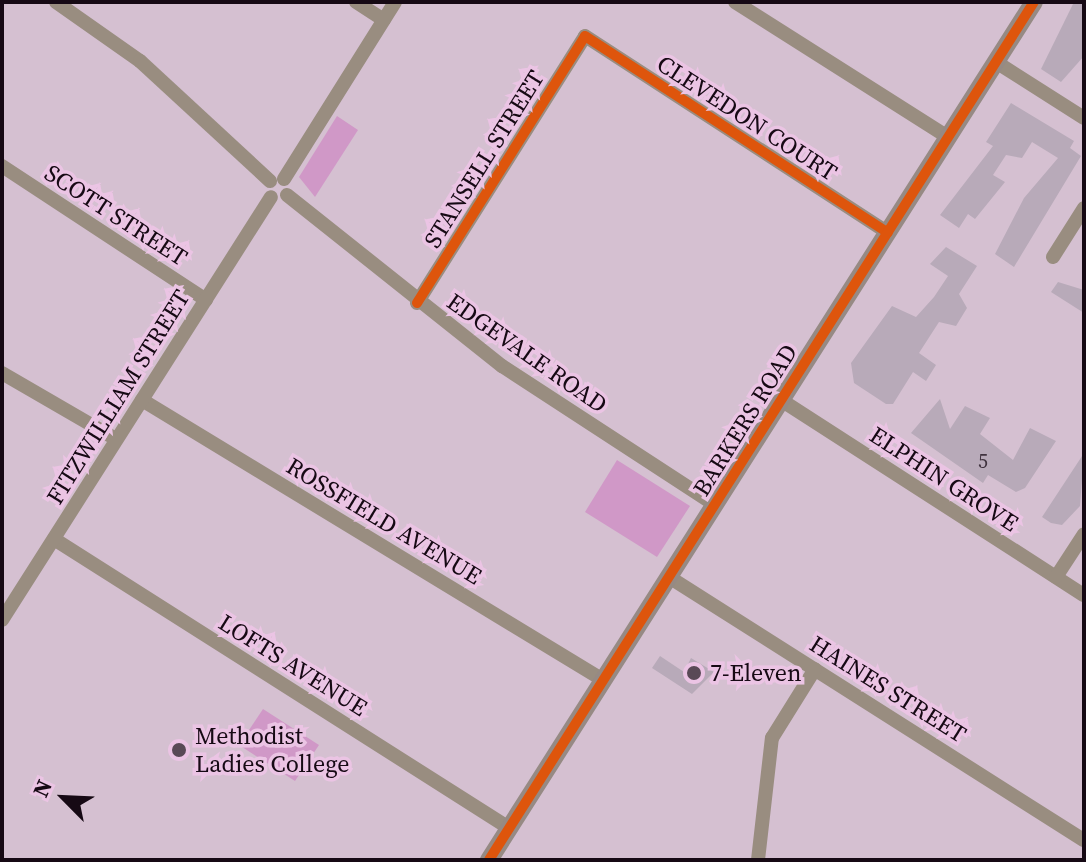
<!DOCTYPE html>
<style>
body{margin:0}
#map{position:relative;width:1086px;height:862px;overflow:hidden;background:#d5c0d1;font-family:"Source Serif 4",serif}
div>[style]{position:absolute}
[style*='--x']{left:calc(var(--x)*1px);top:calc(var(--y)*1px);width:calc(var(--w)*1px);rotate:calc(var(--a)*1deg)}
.green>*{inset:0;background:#d098c7}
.building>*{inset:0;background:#b8aab9}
.minor>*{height:14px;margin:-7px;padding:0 7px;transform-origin:7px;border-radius:7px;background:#998d80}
.major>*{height:18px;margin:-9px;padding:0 9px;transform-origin:9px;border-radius:9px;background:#968a84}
.cycleway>*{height:10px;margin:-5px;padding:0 5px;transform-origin:5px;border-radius:5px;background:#de550c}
.dots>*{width:22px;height:22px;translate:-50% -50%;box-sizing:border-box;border:4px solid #ebc4e4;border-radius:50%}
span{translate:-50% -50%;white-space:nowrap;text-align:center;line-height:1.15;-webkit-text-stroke:7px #ebc4e4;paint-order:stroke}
.number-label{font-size:20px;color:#40333f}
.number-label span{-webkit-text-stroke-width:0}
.street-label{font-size:24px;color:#160914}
.poi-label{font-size:24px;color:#160914}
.left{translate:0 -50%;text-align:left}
.frame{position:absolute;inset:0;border:4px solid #160914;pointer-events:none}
.north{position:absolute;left:24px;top:758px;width:80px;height:80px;-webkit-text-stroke:6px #ebc4e4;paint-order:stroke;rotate:294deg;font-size:22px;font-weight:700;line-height:32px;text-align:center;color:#160914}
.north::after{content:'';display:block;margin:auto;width:28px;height:36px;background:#160914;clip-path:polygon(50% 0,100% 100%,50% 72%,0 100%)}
</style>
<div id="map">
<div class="green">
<div style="clip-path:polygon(337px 116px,358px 130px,315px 197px,299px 177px)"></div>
<div style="clip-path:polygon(617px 460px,690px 506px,657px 557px,585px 512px)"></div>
<div style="clip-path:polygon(263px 709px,319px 745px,295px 781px,239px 745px)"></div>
</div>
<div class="building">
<div style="clip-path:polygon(1074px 2px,1084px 2px,1084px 56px,1061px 82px,1041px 69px)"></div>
<div style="clip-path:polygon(1011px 103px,1074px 141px,1070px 148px,1081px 156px,1014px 267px,995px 254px,1024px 198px,1058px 158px,1032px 142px,1022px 158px,1006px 155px,993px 175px,1005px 182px,975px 219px,968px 214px,959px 228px,940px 215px,993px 146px,986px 142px)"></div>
<div style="clip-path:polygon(946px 247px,977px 266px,959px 294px,967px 308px,956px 326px,939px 322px,919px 353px,936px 365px,926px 381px,913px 372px,893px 404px,886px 404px,854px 383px,851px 363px,892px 306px,916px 317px,934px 297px,948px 276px,930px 264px)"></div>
<div style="clip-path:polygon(1058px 282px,1084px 290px,1084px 313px,1051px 292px)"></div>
<div style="clip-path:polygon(940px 399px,950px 429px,965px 406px,990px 418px,980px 434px,1013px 460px,1030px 428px,1056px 441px,1025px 488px,1016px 492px,988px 475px,983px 483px,911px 433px)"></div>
<div style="clip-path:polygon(1084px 453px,1080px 506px,1062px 525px,1051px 523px,1042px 517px)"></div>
<div style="clip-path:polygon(660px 656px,684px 672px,691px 658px,714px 672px,692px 694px,652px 668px)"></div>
</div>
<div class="minor">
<div style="--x:56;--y:2;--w:103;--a:35.1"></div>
<div style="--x:140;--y:61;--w:177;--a:42.7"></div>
<div style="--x:356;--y:2;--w:33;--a:33"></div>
<div style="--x:735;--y:2;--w:252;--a:32.4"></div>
<div style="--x:996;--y:62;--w:104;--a:32.5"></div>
<div style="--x:2;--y:166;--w:244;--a:33.3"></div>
<div style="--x:284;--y:179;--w:209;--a:-57.9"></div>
<div style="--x:287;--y:195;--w:275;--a:38.5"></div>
<div style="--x:502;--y:366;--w:254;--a:33.1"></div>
<div style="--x:1053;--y:257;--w:58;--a:-57.7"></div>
<div style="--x:417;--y:303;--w:315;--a:-57.8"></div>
<div style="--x:585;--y:36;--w:361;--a:33"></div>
<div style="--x:2;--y:373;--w:132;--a:30.1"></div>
<div style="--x:142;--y:400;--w:539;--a:31.27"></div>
<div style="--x:781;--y:400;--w:360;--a:32.8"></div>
<div style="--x:54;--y:539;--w:539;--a:32.42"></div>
<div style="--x:669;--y:577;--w:491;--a:32.4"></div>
<div style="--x:1056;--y:577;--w:51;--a:-56.9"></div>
<div style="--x:2;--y:620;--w:501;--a:-57.55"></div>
<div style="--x:758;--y:860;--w:123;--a:-83.5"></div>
<div style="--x:772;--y:738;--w:81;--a:-58.1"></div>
</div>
<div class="major">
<div style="--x:489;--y:860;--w:1016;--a:-57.58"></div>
</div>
<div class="cycleway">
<div style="--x:417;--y:303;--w:315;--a:-57.8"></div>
<div style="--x:585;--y:36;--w:361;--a:33"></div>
<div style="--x:489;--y:860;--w:1016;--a:-57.58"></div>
</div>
<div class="dots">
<div style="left:694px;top:673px;background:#594956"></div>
<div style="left:179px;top:750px;background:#594956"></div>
</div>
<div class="number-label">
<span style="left:983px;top:461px">5</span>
</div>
<div class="street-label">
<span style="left:747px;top:118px;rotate:33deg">CLEVEDON COURT</span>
<span style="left:484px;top:159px;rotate:-58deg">STANSELL STREET</span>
<span style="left:116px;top:215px;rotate:33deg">SCOTT STREET</span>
<span style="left:527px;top:353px;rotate:35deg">EDGEVALE ROAD</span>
<span style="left:118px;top:397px;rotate:-58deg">FITZWILLIAM STREET</span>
<span style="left:745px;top:420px;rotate:-58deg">BARKERS ROAD</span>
<span style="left:944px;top:479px;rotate:33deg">ELPHIN GROVE</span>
<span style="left:384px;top:521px;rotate:31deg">ROSSFIELD AVENUE</span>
<span style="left:293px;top:665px;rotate:32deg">LOFTS AVENUE</span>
<span style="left:888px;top:689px;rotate:32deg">HAINES STREET</span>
</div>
<div class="poi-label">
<span class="left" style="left:710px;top:673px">7-Eleven</span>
<span class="left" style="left:195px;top:750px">Methodist<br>Ladies College</span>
</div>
<div class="frame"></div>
<div class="north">N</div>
</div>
